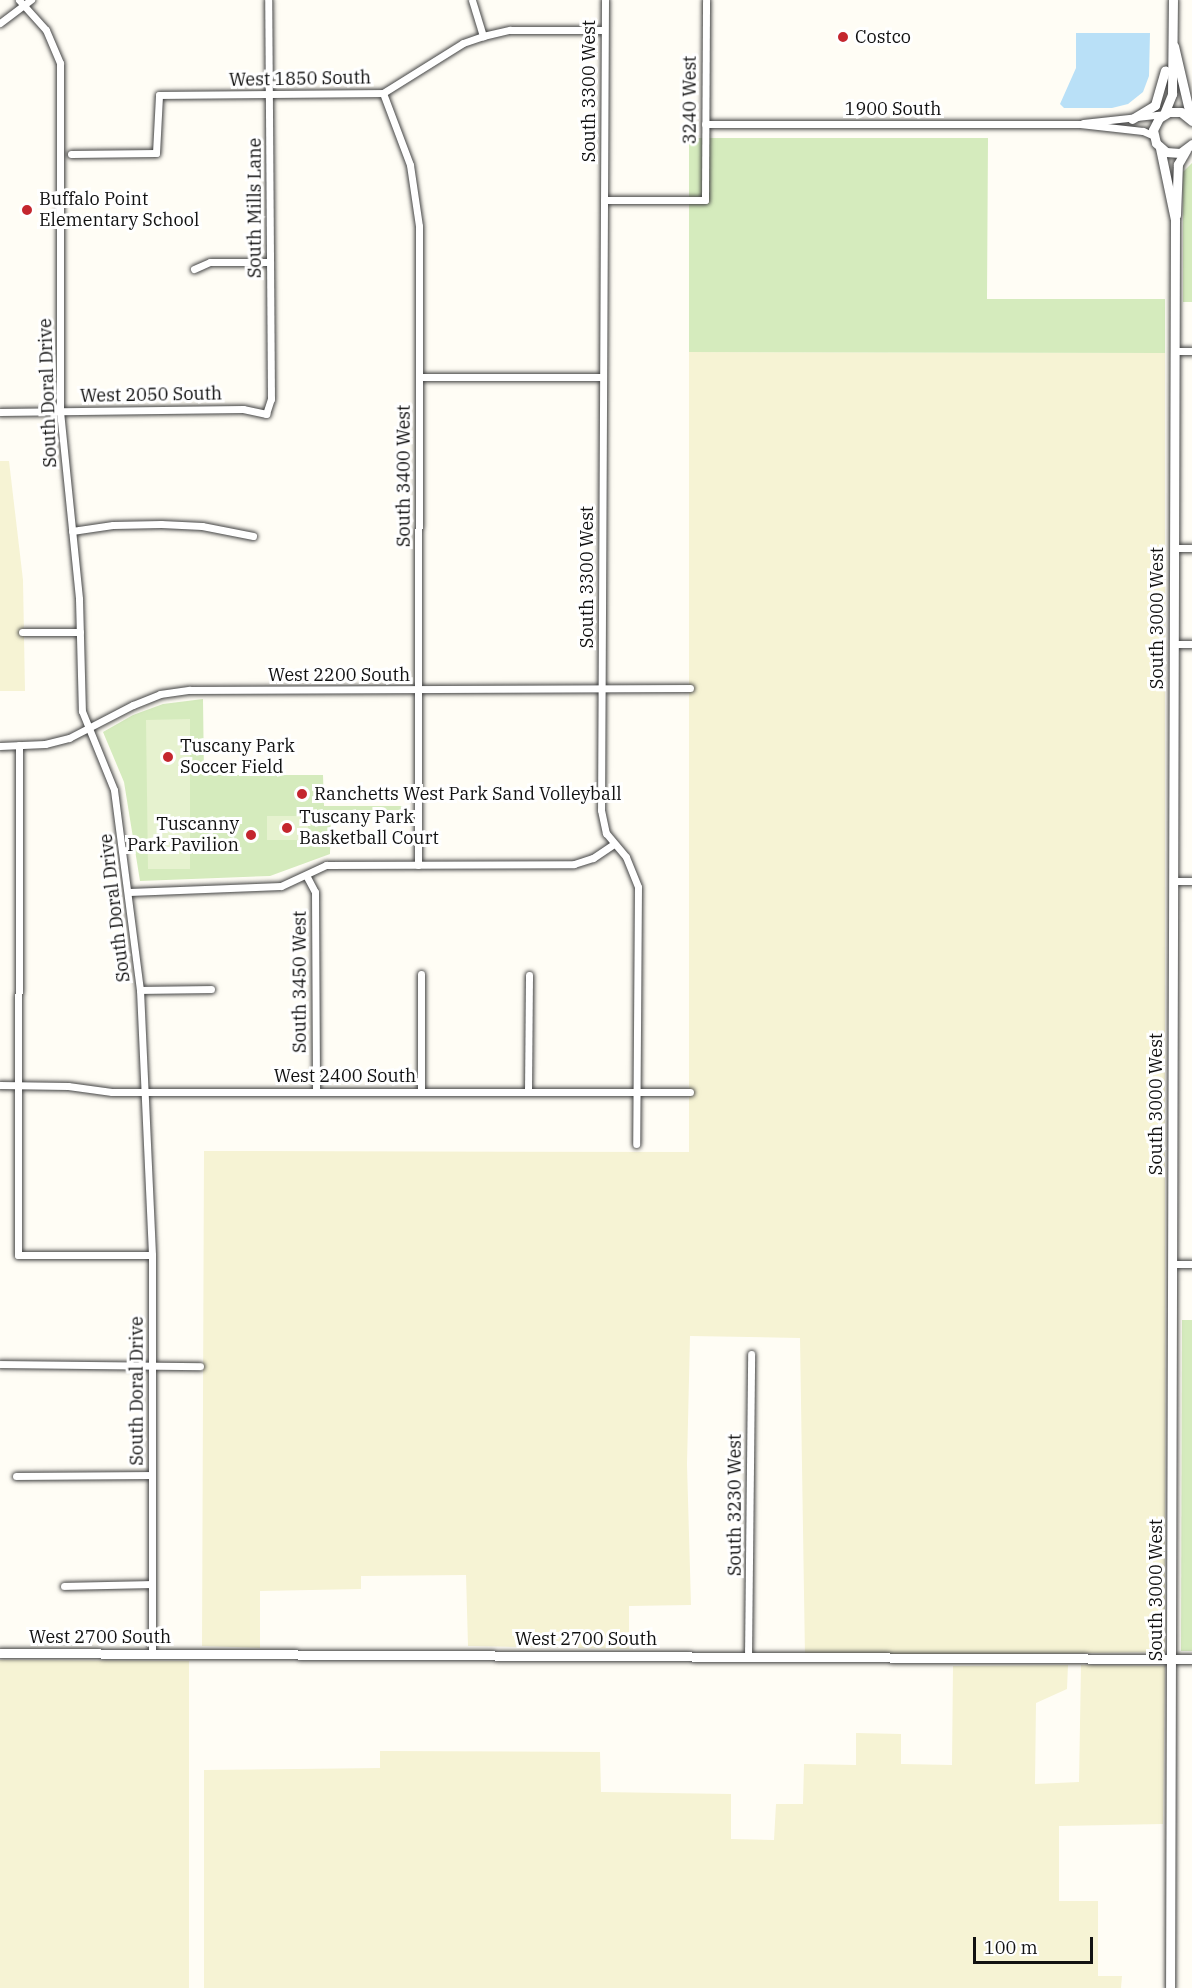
<!DOCTYPE html>
<style>
body{margin:0}
#map{position:relative;width:1192px;height:1988px;overflow:hidden;background:#fffdf5;font-family:"IBM Plex Serif",serif}
div>[style]{position:absolute}
[style*='--x']{left:calc(var(--x)*1px);top:calc(var(--y)*1px);width:calc(var(--w)*1px);rotate:calc(var(--a)*1deg)}
.farmland>*{inset:0;background:#f6f3d4}
.green>*{inset:0;background:#d5ebbd}
.pitch>*{inset:0;background:#e6f2cf}
.water>*{inset:0;background:#b9e0f7}
.roads{filter:drop-shadow(0 0 2px #444) drop-shadow(0 0 2px #444)}
.minor>*{height:7px;margin:-3.5px;padding:0 3.5px;transform-origin:3.5px;border-radius:3.5px;background:#fff}
.tertiary>*{height:9px;margin:-4.5px;padding:0 4.5px;transform-origin:4.5px;border-radius:4.5px;background:#fff}
.dots>*{width:16px;height:16px;translate:-50% -50%;box-sizing:border-box;border:3px solid #fff;border-radius:50%}
span{translate:-50% -50%;white-space:nowrap;text-align:center;line-height:1.15;-webkit-text-stroke:6px #fff;paint-order:stroke}
.poi-label{font-size:18px;color:#111}
.left{translate:0 -50%;text-align:left}
.right{translate:-100% -50%;text-align:right}
.street-label{font-size:18px;color:#111}
.scale{position:absolute;left:973px;top:1937px;width:120px;height:27px;box-sizing:border-box;border:3px solid #111;border-top:0;padding-left:8px;font-size:18px;line-height:21px;white-space:nowrap;color:#111;-webkit-text-stroke:4px #fff;paint-order:stroke}
</style>
<div id="map">
<div class="farmland">
<div style="clip-path:polygon(689px 352px,1165px 353px,1165px 1652px,805px 1657px,800px 1338px,690px 1336px,687px 1464px,691px 1605px,629px 1606px,629px 1649px,468px 1646px,466px 1575px,361px 1576px,361px 1589px,260px 1591px,260px 1648px,202px 1646px,204px 1151px,689px 1152px)"></div>
<div style="clip-path:polygon(0 461px,9px 461px,23px 580px,25px 691px,0 691px)"></div>
<div style="clip-path:polygon(0 1660px,189px 1661px,189px 1988px,0 1988px)"></div>
<div style="clip-path:polygon(1068px 1665px,1067px 1689px,1036px 1703px,1035px 1784px,1079px 1782px,1081px 1665px,1165px 1666px,1163px 1824px,1059px 1826px,1059px 1901px,1098px 1901px,1098px 1976px,1122px 1976px,1121px 1988px,204px 1988px,204px 1770px,380px 1768px,380px 1751px,600px 1752px,601px 1792px,731px 1794px,731px 1839px,774px 1840px,776px 1804px,803px 1804px,804px 1764px,856px 1765px,856px 1733px,901px 1734px,901px 1764px,952px 1765px,953px 1666px)"></div>
</div>
<div class="green">
<div style="clip-path:polygon(689px 138px,988px 138px,987px 299px,1165px 299px,1165px 353px,689px 352px)"></div>
<div style="clip-path:polygon(1192px 163px,1192px 302px,1183px 302px,1183px 172px)"></div>
<div style="clip-path:polygon(203px 699px,204px 775px,323px 775px,324px 806px,408px 806px,408px 810px,331px 810px,330px 854px,270px 876px,140px 881px,124px 782px,103px 732px,133px 715px,163px 704px)"></div>
<div style="clip-path:polygon(1182px 1320px,1192px 1320px,1192px 1651px,1181px 1651px)"></div>
</div>
<div class="pitch">
<div style="clip-path:polygon(190px 719px,190px 869px,148px 869px,146px 720px)"></div>
<div style="clip-path:polygon(267px 816px,308px 816px,308px 840px,267px 840px)"></div>
</div>
<div class="water">
<div style="clip-path:polygon(1076px 33px,1150px 33px,1149px 76px,1143px 92px,1128px 104px,1112px 108px,1064px 108px,1060px 104px,1076px 68px)"></div>
</div>
<div class="roads">
<div class="minor">
<div style="--x:19;--y:0;--w:40;--a:48"></div>
<div style="--x:46;--y:30;--w:36;--a:67"></div>
<div style="--x:60;--y:63;--w:348;--a:90"></div>
<div style="--x:60;--y:411;--w:189;--a:84.2"></div>
<div style="--x:79;--y:599;--w:112;--a:88.5"></div>
<div style="--x:82;--y:711;--w:85;--a:67.9"></div>
<div style="--x:114;--y:790;--w:202;--a:82.6"></div>
<div style="--x:140;--y:990;--w:265;--a:87.4"></div>
<div style="--x:152;--y:1255;--w:397;--a:90"></div>
<div style="--x:472;--y:0;--w:38;--a:73"></div>
<div style="--x:605;--y:0;--w:810;--a:90.28"></div>
<div style="--x:601;--y:810;--w:24;--a:78"></div>
<div style="--x:606;--y:833;--w:31;--a:50"></div>
<div style="--x:626;--y:857;--w:32;--a:68"></div>
<div style="--x:638;--y:887;--w:257;--a:90.4"></div>
<div style="--x:0;--y:23;--w:39;--a:-37"></div>
<div style="--x:383;--y:93;--w:77;--a:69.4"></div>
<div style="--x:410;--y:165;--w:62;--a:81.6"></div>
<div style="--x:419;--y:226;--w:639;--a:90.09"></div>
<div style="--x:1083;--y:123;--w:81;--a:-6.3"></div>
<div style="--x:705;--y:124;--w:375;--a:0"></div>
<div style="--x:1080;--y:124;--w:63;--a:6.3"></div>
<div style="--x:1143;--y:131;--w:12;--a:24"></div>
<div style="--x:71;--y:154;--w:85;--a:-0.7"></div>
<div style="--x:156;--y:153;--w:58;--a:-87"></div>
<div style="--x:159;--y:95;--w:224;--a:-0.5"></div>
<div style="--x:383;--y:93;--w:94;--a:-32"></div>
<div style="--x:463;--y:43;--w:21;--a:-19"></div>
<div style="--x:483;--y:36;--w:28;--a:-13"></div>
<div style="--x:510;--y:30;--w:94;--a:0"></div>
<div style="--x:604;--y:200;--w:101;--a:0"></div>
<div style="--x:705;--y:200;--w:200;--a:-89.7"></div>
<div style="--x:194;--y:269;--w:17;--a:-24"></div>
<div style="--x:210;--y:262;--w:60;--a:0"></div>
<div style="--x:1174;--y:351;--w:18;--a:0"></div>
<div style="--x:419;--y:377;--w:184;--a:0"></div>
<div style="--x:0;--y:412;--w:243;--a:-0.7"></div>
<div style="--x:243;--y:409;--w:24;--a:12"></div>
<div style="--x:266;--y:414;--w:16;--a:-72"></div>
<div style="--x:271;--y:399;--w:399;--a:-90.4"></div>
<div style="--x:72;--y:531;--w:41;--a:-8.3"></div>
<div style="--x:113;--y:525;--w:48;--a:-1.2"></div>
<div style="--x:161;--y:524;--w:41;--a:2.8"></div>
<div style="--x:202;--y:526;--w:52;--a:11.1"></div>
<div style="--x:1174;--y:548;--w:18;--a:0"></div>
<div style="--x:22;--y:632;--w:58;--a:0"></div>
<div style="--x:1174;--y:644;--w:18;--a:0"></div>
<div style="--x:19;--y:745;--w:510;--a:90.11"></div>
<div style="--x:18;--y:1255;--w:134;--a:0"></div>
<div style="--x:0;--y:746;--w:45;--a:-2.5"></div>
<div style="--x:45;--y:744;--w:25;--a:-14"></div>
<div style="--x:69;--y:738;--w:72;--a:-27.3"></div>
<div style="--x:133;--y:705;--w:29;--a:-22"></div>
<div style="--x:160;--y:694;--w:30;--a:-8"></div>
<div style="--x:190;--y:690;--w:500;--a:-0.23"></div>
<div style="--x:306;--y:875;--w:19;--a:62"></div>
<div style="--x:315;--y:892;--w:200;--a:89.7"></div>
<div style="--x:1173;--y:881;--w:19;--a:0"></div>
<div style="--x:129;--y:892;--w:152;--a:-2.3"></div>
<div style="--x:281;--y:886;--w:50;--a:-25"></div>
<div style="--x:326;--y:865;--w:248;--a:-0.2"></div>
<div style="--x:574;--y:864;--w:20;--a:-18"></div>
<div style="--x:593;--y:858;--w:25;--a:-34"></div>
<div style="--x:140;--y:990;--w:71;--a:-0.8"></div>
<div style="--x:0;--y:1085;--w:68;--a:0.8"></div>
<div style="--x:68;--y:1086;--w:44;--a:7.8"></div>
<div style="--x:112;--y:1092;--w:578;--a:0"></div>
<div style="--x:421;--y:1092;--w:118;--a:-90"></div>
<div style="--x:528;--y:1092;--w:117;--a:-89.5"></div>
<div style="--x:1173;--y:1264;--w:19;--a:0"></div>
<div style="--x:0;--y:1364;--w:200;--a:0.6"></div>
<div style="--x:16;--y:1476;--w:136;--a:-0.4"></div>
<div style="--x:64;--y:1586;--w:86;--a:-1.3"></div>
<div style="--x:748;--y:1657;--w:303;--a:-89.4"></div>
</div>
<div class="tertiary">
<div style="--x:1174;--y:46;--w:75;--a:76.9"></div>
<div style="--x:1164;--y:114;--w:22;--a:-68"></div>
<div style="--x:1172;--y:94;--w:94;--a:-89.4"></div>
<div style="--x:1132;--y:119;--w:27;--a:-31"></div>
<div style="--x:1155;--y:105;--w:36;--a:-74"></div>
<div style="--x:1192;--y:121;--w:14;--a:-141"></div>
<div style="--x:1181;--y:112;--w:12;--a:180"></div>
<div style="--x:1169;--y:112;--w:12;--a:149"></div>
<div style="--x:1159;--y:118;--w:13;--a:117"></div>
<div style="--x:1153;--y:130;--w:13;--a:77"></div>
<div style="--x:1156;--y:143;--w:13;--a:42"></div>
<div style="--x:1166;--y:152;--w:14;--a:4"></div>
<div style="--x:1180;--y:153;--w:15;--a:-37"></div>
<div style="--x:1160;--y:148;--w:74;--a:78.2"></div>
<div style="--x:1175;--y:220;--w:1768;--a:90.16"></div>
<div style="--x:1176;--y:215;--w:51;--a:-87.8"></div>
<div style="--x:1178;--y:164;--w:16;--a:-60"></div>
<div style="--x:0;--y:1653;--w:1192;--a:0.29"></div>
</div>
</div>
<div class="dots">
<div style="left:843px;top:37px;background:#c4262e"></div>
<div style="left:27px;top:210px;background:#c4262e"></div>
<div style="left:168px;top:757px;background:#c4262e"></div>
<div style="left:302px;top:794px;background:#c4262e"></div>
<div style="left:287px;top:828px;background:#c4262e"></div>
<div style="left:251px;top:835px;background:#c4262e"></div>
</div>
<div class="poi-label">
<span class="left" style="left:855px;top:37px">Costco</span>
<span class="left" style="left:39px;top:210px">Buffalo Point<br>Elementary School</span>
<span class="left" style="left:180px;top:757px">Tuscany Park<br>Soccer Field</span>
<span class="left" style="left:314px;top:794px">Ranchetts West Park Sand Volleyball</span>
<span class="left" style="left:299px;top:828px">Tuscany Park<br>Basketball Court</span>
<span class="right" style="left:239px;top:835px">Tuscanny<br>Park Pavilion</span>
</div>
<div class="street-label">
<span style="left:300px;top:79px;rotate:-1deg">West 1850 South</span>
<span style="left:589px;top:91px;rotate:-90deg">South 3300 West</span>
<span style="left:690px;top:100px;rotate:-90deg">3240 West</span>
<span style="left:893px;top:109px">1900 South</span>
<span style="left:255px;top:208px;rotate:-90deg">South Mills Lane</span>
<span style="left:48px;top:393px;rotate:-92deg">South Doral Drive</span>
<span style="left:151px;top:395px;rotate:-1deg">West 2050 South</span>
<span style="left:404px;top:476px;rotate:-90deg">South 3400 West</span>
<span style="left:587px;top:577px;rotate:-90deg">South 3300 West</span>
<span style="left:1157px;top:618px;rotate:-90deg">South 3000 West</span>
<span style="left:339px;top:675px">West 2200 South</span>
<span style="left:115px;top:908px;rotate:-97deg">South Doral Drive</span>
<span style="left:300px;top:982px;rotate:-90deg">South 3450 West</span>
<span style="left:345px;top:1076px">West 2400 South</span>
<span style="left:1156px;top:1104px;rotate:-90deg">South 3000 West</span>
<span style="left:137px;top:1391px;rotate:-90deg">South Doral Drive</span>
<span style="left:735px;top:1505px;rotate:-90deg">South 3230 West</span>
<span style="left:1156px;top:1590px;rotate:-90deg">South 3000 West</span>
<span style="left:100px;top:1637px">West 2700 South</span>
<span style="left:586px;top:1639px">West 2700 South</span>
</div>
<div class="scale">100 m</div>
</div>
